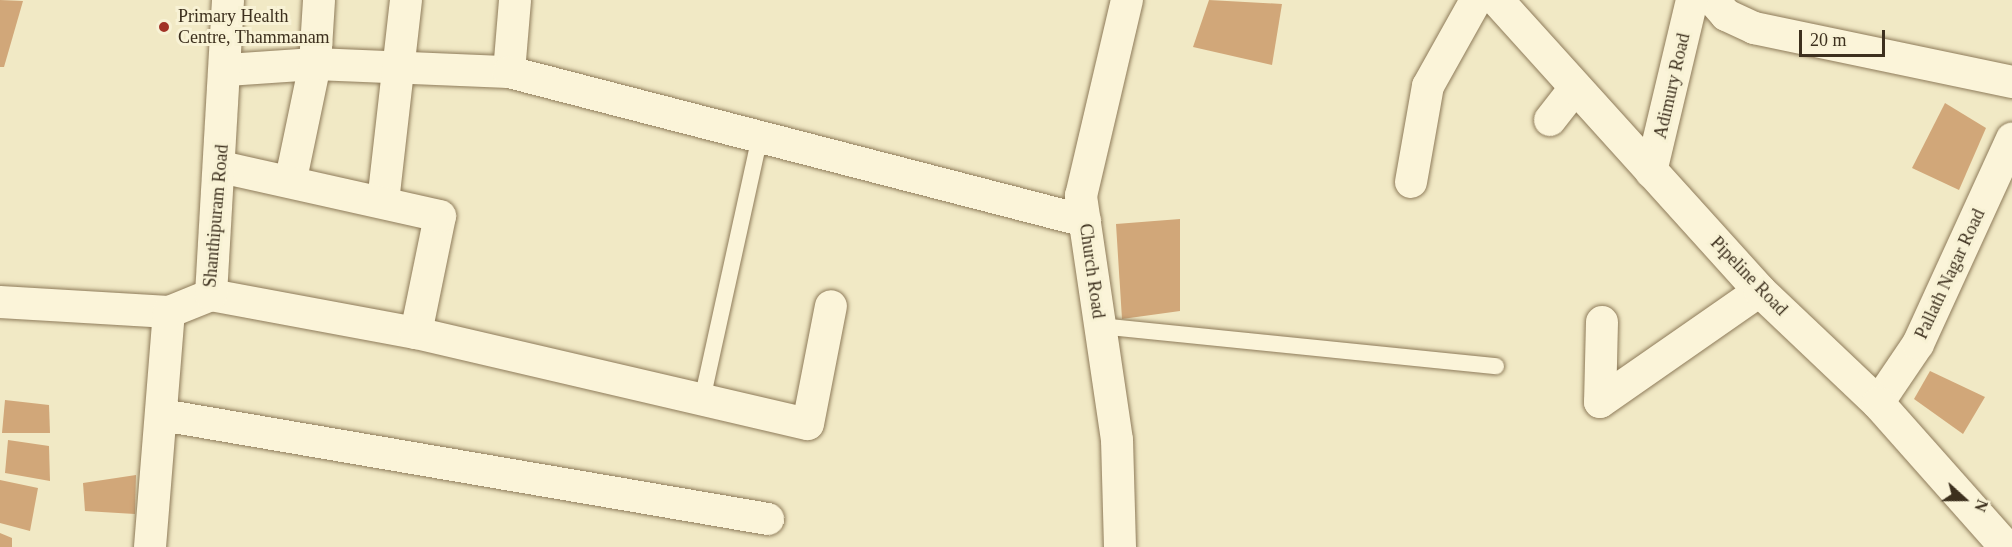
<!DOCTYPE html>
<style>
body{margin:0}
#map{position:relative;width:2012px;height:547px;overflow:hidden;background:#f1e9c5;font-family:Georgia,serif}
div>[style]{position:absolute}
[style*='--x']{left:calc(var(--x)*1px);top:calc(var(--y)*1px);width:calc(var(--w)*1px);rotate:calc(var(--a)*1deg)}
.building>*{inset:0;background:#d1a779}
.roads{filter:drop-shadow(0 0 2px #8e7b5a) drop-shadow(0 0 2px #8e7b5a)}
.service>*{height:16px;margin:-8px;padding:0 8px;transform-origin:8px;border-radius:8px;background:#fbf4d9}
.minor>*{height:32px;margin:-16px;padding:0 16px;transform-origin:16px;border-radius:16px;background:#fbf4d9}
.tertiary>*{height:33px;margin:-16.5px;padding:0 16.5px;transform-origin:16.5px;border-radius:16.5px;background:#fbf4d9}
.dots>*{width:16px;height:16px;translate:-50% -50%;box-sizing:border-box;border:3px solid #f8f2d5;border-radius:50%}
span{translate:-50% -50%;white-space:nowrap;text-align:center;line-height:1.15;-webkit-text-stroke:6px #f8f2d5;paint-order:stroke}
.poi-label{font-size:18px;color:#3d301e}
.left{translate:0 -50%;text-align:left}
.street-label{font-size:18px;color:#3d301e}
.north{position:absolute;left:1934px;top:469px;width:60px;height:60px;-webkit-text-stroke:4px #f8f2d5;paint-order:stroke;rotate:111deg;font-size:16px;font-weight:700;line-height:24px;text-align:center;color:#3d301e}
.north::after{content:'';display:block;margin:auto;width:21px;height:27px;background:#3d301e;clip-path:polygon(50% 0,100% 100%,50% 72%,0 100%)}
.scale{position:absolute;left:1799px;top:30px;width:86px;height:27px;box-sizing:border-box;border:3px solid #3d301e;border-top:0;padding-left:8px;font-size:18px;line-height:21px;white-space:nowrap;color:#3d301e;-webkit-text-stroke:4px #f8f2d5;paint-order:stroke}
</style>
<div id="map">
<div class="building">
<div style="clip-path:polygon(0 0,23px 1px,4px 67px,0 67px)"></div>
<div style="clip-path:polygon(1209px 0,1282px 4px,1272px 65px,1193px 47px)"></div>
<div style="clip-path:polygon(1945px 103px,1986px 128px,1959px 190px,1912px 168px)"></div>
<div style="clip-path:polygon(1180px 219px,1180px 311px,1122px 319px,1116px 224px)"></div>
<div style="clip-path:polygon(1930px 371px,1985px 397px,1963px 434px,1914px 399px)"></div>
<div style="clip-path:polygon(5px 400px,49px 405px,50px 433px,2px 433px)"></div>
<div style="clip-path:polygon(8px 440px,49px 446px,50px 481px,5px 473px)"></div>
<div style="clip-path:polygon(136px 475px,135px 514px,85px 511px,83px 483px)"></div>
<div style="clip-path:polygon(0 480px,38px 488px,30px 531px,0 523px)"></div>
<div style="clip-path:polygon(0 533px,12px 538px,12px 547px,0 547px)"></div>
</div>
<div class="roads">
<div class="service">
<div style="--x:1100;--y:326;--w:398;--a:5.8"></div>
<div style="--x:702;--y:400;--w:270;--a:-77.6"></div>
</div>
<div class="minor">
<div style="--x:1713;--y:0;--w:20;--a:49"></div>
<div style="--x:1726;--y:15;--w:31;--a:25"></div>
<div style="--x:1754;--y:28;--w:264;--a:11.8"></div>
<div style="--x:227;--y:70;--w:88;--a:-3.9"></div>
<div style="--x:315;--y:64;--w:194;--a:2.4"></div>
<div style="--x:509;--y:72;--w:72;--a:-85.2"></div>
<div style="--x:509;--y:72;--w:595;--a:14.5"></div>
<div style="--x:1550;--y:120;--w:41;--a:-52"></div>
<div style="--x:1651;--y:172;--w:177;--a:-76.6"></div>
<div style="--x:291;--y:179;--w:117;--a:-78.2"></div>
<div style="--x:315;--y:64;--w:64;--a:-86.4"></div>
<div style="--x:1411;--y:182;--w:97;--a:-80"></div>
<div style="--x:1428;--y:86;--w:98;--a:-60.8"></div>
<div style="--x:383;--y:202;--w:203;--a:-83.5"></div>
<div style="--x:211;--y:295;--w:208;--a:10.5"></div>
<div style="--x:416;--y:333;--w:119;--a:-78.4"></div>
<div style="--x:440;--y:216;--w:224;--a:-167.4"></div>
<div style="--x:0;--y:302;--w:169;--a:3.4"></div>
<div style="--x:1602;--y:322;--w:80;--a:91.4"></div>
<div style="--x:1600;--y:402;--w:195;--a:-34.8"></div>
<div style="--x:416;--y:333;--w:402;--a:13.1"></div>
<div style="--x:808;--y:424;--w:120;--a:-79"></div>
<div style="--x:1878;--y:403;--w:71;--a:-55.9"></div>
<div style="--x:1918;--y:344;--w:226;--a:-65.4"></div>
<div style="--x:162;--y:415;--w:615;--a:9.74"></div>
<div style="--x:150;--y:547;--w:236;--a:-85.4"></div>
<div style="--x:169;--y:312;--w:45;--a:-22"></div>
<div style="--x:211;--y:295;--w:295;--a:-86.7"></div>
<div style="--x:1120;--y:547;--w:107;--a:-91.6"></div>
<div style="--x:1117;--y:440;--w:247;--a:-98.4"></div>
<div style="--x:1081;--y:196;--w:201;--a:-76.8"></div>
</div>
<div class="tertiary">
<div style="--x:1497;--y:0;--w:392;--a:47.9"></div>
<div style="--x:1760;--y:291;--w:163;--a:43.5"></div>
<div style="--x:1878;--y:403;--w:193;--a:48.4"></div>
</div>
</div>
<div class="dots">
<div style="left:164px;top:27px;background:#a13226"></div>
</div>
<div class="poi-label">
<span class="left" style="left:178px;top:27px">Primary Health<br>Centre, Thammanam</span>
</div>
<div class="street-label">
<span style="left:1672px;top:86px;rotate:-77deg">Adimury Road</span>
<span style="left:216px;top:216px;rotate:-85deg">Shanthipuram Road</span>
<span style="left:1092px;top:271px;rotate:82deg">Church Road</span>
<span style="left:1950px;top:274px;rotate:-65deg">Pallath Nagar Road</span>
<span style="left:1749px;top:276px;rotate:46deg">Pipeline Road</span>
</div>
<div class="north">N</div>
<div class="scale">20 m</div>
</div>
